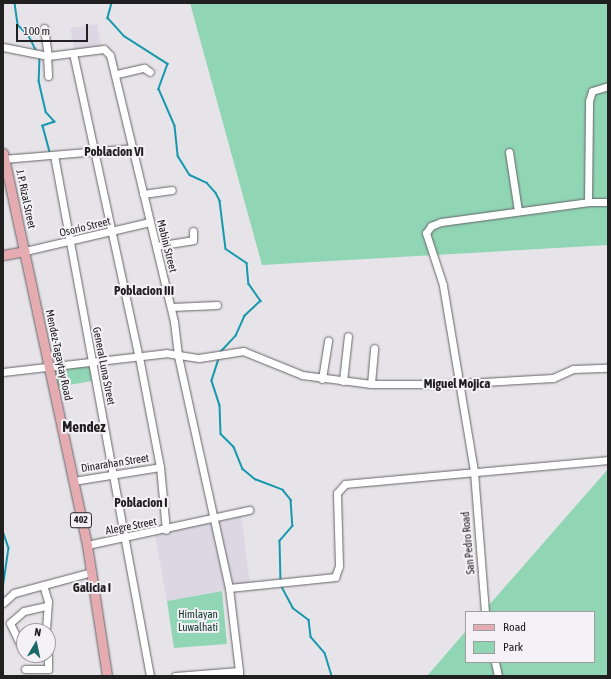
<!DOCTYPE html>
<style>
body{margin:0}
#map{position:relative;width:611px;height:679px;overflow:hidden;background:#e7e4e9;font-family:"Asap Condensed",sans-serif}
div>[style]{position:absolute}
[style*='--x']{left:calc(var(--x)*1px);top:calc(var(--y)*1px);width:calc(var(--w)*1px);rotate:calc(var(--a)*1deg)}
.built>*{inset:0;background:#ddd7e3}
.green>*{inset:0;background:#90d5b4}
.stream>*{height:1.5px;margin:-0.75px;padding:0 0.75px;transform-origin:0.75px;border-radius:0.75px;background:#1698ad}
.roads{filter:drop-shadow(0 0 1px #656367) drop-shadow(0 0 1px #656367)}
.minor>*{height:7px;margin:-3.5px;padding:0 3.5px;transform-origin:3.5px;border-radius:3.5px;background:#fff}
.major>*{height:9px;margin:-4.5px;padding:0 4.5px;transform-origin:4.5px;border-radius:4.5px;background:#e4acb0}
span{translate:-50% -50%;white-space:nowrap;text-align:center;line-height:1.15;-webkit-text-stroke:4px #f4f1f7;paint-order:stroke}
.shield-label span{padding:1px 3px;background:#f4f1f7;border:1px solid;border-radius:3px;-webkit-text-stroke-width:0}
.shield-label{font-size:10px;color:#212021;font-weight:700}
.street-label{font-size:11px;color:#212021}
.park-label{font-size:11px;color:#0b3424}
.quarter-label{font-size:13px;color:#212021;font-weight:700}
.district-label{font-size:15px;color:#212021;font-weight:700}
.frame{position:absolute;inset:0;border:4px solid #212021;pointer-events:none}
.legend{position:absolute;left:465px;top:611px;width:130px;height:52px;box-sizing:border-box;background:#f4f1f7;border:1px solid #a09da1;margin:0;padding:5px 7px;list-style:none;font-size:12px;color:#212021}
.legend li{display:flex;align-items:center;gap:8px;height:20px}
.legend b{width:20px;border:1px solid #a09da1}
.north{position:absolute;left:16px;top:623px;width:40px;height:40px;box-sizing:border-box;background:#f4f1f7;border:1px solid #a09da1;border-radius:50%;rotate:9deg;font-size:11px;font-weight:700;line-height:16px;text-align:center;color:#212021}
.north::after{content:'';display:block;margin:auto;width:14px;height:18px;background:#1a6868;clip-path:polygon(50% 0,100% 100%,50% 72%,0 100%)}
.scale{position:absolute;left:16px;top:24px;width:72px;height:18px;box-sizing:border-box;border:2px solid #212021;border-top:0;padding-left:5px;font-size:12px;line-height:14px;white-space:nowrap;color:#212021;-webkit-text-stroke:3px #f4f1f7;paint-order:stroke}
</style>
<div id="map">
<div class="built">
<div style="clip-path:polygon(97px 24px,101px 45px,75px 51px,70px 28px)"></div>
<div style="clip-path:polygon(241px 513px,250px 585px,167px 601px,155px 535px)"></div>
</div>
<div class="green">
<div style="clip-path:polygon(190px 3px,608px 3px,608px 245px,262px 265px)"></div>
<div style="clip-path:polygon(89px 363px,92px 381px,57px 387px,54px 369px)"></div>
<div style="clip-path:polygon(608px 469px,608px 676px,427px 676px,466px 631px,466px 662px,594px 662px,594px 612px,483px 612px)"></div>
<div style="clip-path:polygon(222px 591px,227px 644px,174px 648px,167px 601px)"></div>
</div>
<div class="stream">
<div style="--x:15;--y:3;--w:22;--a:82"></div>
<div style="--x:18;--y:25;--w:16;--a:45"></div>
<div style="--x:29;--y:36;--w:18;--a:63"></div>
<div style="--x:112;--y:3;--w:16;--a:105"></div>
<div style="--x:108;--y:18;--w:24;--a:48"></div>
<div style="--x:124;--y:36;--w:52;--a:32.5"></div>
<div style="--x:168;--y:64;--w:27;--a:110"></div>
<div style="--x:159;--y:89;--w:40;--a:66.6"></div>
<div style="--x:175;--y:126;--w:30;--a:84"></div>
<div style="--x:178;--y:156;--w:22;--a:58"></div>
<div style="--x:190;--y:175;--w:19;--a:25"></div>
<div style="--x:207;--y:183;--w:13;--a:48"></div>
<div style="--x:216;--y:193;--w:9;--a:63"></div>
<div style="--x:220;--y:201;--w:48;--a:82.9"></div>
<div style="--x:226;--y:249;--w:25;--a:34"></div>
<div style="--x:247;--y:263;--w:21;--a:85"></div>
<div style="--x:249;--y:284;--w:21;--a:55"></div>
<div style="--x:261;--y:301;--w:22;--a:137"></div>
<div style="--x:245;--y:316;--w:22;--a:114"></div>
<div style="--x:236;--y:336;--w:23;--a:133"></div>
<div style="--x:40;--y:57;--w:24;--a:92"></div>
<div style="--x:39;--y:81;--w:32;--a:77"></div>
<div style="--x:46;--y:112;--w:13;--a:48"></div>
<div style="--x:55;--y:122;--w:13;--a:162"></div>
<div style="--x:43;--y:126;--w:27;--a:75"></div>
<div style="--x:220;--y:356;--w:26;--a:108"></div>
<div style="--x:212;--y:381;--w:25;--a:72"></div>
<div style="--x:220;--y:405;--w:29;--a:88"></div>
<div style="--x:221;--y:434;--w:18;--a:45"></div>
<div style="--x:234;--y:447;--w:24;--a:68"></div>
<div style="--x:243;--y:469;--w:16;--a:40"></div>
<div style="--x:255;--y:479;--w:30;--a:21"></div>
<div style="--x:283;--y:490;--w:13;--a:51"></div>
<div style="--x:291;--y:500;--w:26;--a:86"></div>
<div style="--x:293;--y:526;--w:20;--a:131"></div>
<div style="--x:280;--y:541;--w:40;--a:88.6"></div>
<div style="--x:3;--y:531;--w:18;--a:71"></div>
<div style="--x:9;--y:548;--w:41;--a:98.3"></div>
<div style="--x:281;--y:585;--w:26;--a:62"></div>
<div style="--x:293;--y:608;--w:20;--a:37"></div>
<div style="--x:309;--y:620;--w:17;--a:83"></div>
<div style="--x:311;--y:637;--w:21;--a:49"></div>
<div style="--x:325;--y:653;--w:24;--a:73"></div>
</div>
<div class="roads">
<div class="minor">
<div style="--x:44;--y:28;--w:28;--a:82"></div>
<div style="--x:3;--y:47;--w:46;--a:11.3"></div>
<div style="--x:48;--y:56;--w:56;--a:-7.1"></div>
<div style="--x:104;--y:49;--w:8;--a:45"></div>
<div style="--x:110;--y:55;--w:275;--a:76.5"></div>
<div style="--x:174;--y:322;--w:34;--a:83"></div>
<div style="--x:178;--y:356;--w:238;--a:77.6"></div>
<div style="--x:229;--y:588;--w:84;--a:83.1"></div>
<div style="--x:73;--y:53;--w:311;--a:77.8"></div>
<div style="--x:139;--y:357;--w:112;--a:79.2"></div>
<div style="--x:160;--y:467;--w:63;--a:84.6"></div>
<div style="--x:47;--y:55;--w:21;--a:87"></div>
<div style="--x:117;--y:74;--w:28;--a:-13"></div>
<div style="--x:144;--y:68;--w:7;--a:34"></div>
<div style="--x:509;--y:152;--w:60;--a:81.3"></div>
<div style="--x:54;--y:155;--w:530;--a:79.56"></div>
<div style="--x:3;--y:159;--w:130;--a:-4.8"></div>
<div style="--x:143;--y:194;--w:29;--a:-8"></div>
<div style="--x:588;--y:202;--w:20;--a:0"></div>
<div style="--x:156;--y:246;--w:37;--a:-9"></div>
<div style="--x:193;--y:240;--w:9;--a:-90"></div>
<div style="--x:25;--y:251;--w:128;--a:-13.1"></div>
<div style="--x:171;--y:307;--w:46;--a:-2.5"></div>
<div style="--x:3;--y:372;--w:164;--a:-6.6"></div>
<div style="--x:166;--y:353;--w:33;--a:9"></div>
<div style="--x:199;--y:358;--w:45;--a:-9"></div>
<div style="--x:243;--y:351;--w:64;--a:22.1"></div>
<div style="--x:302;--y:375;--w:70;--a:7.4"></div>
<div style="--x:371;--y:384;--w:75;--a:0"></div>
<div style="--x:446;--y:384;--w:107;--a:-3.2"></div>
<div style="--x:553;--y:378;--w:22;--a:-24"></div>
<div style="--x:573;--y:369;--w:35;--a:-2"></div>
<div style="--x:322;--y:379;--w:39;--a:-81"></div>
<div style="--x:343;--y:381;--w:45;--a:-83.7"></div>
<div style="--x:371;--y:384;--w:36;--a:-85"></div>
<div style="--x:73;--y:481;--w:88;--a:-9.1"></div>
<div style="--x:87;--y:545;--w:166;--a:-12.2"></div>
<div style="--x:43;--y:585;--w:17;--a:73"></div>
<div style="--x:48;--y:601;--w:30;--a:94"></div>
<div style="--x:229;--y:588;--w:107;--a:-5.9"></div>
<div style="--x:335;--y:577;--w:12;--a:-70"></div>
<div style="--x:339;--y:566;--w:73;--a:-91.6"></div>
<div style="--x:337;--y:493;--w:12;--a:-48"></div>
<div style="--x:345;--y:484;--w:264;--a:-5.2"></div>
<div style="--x:3;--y:603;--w:15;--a:-42"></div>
<div style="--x:14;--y:593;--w:81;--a:-15.1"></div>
<div style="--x:485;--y:612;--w:141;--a:-94.5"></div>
<div style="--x:474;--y:471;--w:189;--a:-99.5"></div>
<div style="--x:443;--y:285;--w:55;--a:-108.1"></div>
<div style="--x:426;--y:233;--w:9;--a:-54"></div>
<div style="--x:431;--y:226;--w:11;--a:-22"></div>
<div style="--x:441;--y:222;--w:148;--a:-7.7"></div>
<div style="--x:588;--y:202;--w:101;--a:-89.4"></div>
<div style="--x:589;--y:101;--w:10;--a:-73"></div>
<div style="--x:592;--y:91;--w:17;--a:-17"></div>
<div style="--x:24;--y:652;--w:32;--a:-116"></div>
<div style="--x:10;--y:623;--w:18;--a:-41"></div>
<div style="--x:24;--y:611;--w:22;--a:-13"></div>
<div style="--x:495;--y:662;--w:14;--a:78"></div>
<div style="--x:25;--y:669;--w:23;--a:0"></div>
<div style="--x:48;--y:669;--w:15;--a:-90"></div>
<div style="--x:175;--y:676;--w:64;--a:-4.5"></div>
<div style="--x:239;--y:671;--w:5;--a:90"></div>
</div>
<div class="major">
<div style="--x:3;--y:153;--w:401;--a:77.9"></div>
<div style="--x:87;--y:545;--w:133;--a:81.3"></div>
<div style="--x:3;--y:255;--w:22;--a:-10"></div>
</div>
</div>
<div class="shield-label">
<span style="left:81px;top:520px">402</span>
</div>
<div class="street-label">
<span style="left:26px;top:199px;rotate:78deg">J. P. Rizal Street</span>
<span style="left:85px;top:227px;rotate:-14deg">Osorio Street</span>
<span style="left:167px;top:246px;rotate:76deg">Mabini Street</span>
<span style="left:59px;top:355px;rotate:78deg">Mendez-Tagaytay Road</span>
<span style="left:104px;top:366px;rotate:79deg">General Luna Street</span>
<span style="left:115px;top:463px;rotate:-9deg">Dinarahan Street</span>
<span style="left:131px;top:526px;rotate:-11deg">Alegre Street</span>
<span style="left:468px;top:543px;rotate:-95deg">San Pedro Road</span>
</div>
<div class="park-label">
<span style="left:198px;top:621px">Himlayan<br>Luwalhati</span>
</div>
<div class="quarter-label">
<span style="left:114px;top:152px">Poblacion VI</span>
<span style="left:144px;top:291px">Poblacion III</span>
<span style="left:457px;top:384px">Miguel Mojica</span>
<span style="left:141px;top:503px">Poblacion I</span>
<span style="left:92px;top:588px">Galicia I</span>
</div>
<div class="district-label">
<span style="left:84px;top:427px">Mendez</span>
</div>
<div class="frame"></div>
<ul class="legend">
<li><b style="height:5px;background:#e4acb0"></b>Road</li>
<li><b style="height:11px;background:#90d5b4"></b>Park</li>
</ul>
<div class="north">N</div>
<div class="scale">100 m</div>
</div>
